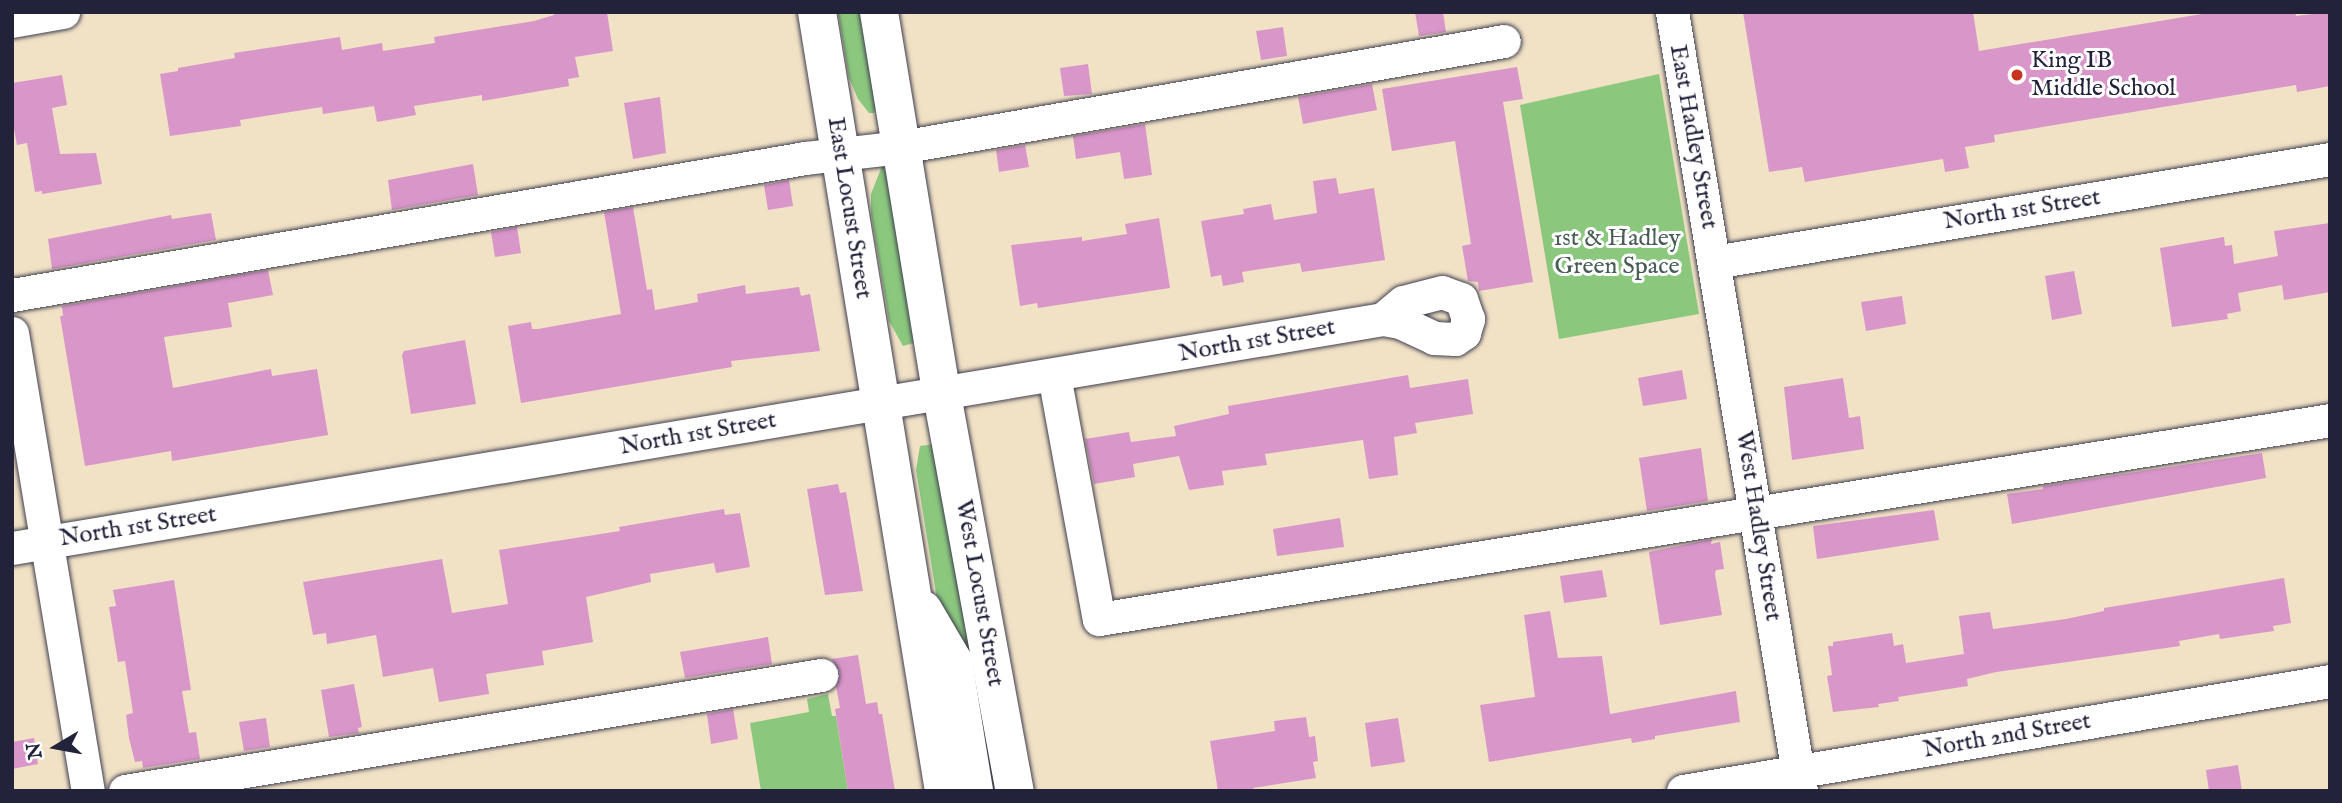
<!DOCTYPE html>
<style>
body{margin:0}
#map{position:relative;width:2342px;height:803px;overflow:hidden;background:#f1e2c6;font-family:"IM FELL English",serif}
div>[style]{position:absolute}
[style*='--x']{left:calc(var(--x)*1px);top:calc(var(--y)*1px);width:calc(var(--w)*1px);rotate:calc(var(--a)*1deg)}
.green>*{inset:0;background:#8bc87e}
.building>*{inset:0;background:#d996c9}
.roads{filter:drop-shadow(0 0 2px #413f50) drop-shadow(0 0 2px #413f50)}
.minor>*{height:33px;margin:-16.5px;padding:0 16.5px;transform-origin:16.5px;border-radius:16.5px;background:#fff}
.major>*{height:38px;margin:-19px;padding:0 19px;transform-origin:19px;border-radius:19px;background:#fff}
.dots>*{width:19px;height:19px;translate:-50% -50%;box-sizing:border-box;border:4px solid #fff;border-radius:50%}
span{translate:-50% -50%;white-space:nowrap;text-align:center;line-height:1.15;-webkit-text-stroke:6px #fff;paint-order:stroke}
.poi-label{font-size:24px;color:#22223b}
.left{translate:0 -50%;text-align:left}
.street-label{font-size:24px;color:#22223b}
.park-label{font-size:24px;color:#475c52}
.frame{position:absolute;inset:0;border:14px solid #22223b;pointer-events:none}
.north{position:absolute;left:21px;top:712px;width:70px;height:70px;-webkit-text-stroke:5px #fff;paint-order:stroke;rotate:260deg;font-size:19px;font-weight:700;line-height:28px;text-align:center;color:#22223b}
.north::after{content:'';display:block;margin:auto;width:24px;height:32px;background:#22223b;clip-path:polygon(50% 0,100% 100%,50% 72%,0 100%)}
</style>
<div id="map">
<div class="green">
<div style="clip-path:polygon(838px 12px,871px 12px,881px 93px,874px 113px,869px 113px,858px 99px,849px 78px)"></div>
<div style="clip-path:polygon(1659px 74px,1699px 314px,1559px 339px,1520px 105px)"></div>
<div style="clip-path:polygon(882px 166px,895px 183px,917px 342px,903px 346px,889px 321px,871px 213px,871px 194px)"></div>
<div style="clip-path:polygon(936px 444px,1001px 791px,981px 791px,940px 617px,916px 470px,920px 446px)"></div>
<div style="clip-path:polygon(828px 694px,832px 716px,836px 716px,848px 791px,761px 791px,750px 723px,809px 712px,807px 699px)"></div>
</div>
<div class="building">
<div style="clip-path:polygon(554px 12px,607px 12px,613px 51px,575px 57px,579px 77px,568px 79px,569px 86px,482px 101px,482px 95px,414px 106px,416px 115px,377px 122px,374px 106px,323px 114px,322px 107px,240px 120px,241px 126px,170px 136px,160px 74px,178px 71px,178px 68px,235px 58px,234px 53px,340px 37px,342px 50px,382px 43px,383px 51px,435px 43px,434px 37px,534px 21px,554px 15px)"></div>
<div style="clip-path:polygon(1415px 12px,1443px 12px,1446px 32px,1419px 36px)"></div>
<div style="clip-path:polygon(1743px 12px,1973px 12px,1979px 51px,2214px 12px,2295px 12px,2296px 16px,2330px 12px,2330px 86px,2297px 92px,2296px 85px,1994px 135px,1995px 142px,1965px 147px,1969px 168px,1945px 172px,1943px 159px,1805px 182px,1802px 167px,1769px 172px)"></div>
<div style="clip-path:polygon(1283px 27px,1287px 56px,1261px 60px,1256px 31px)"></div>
<div style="clip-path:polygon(1088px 64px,1092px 94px,1064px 96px,1060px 68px)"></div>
<div style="clip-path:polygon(1517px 67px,1523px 99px,1503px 102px,1533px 282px,1479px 291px,1478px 282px,1468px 281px,1462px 246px,1471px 244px,1455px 141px,1392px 151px,1382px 89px)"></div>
<div style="clip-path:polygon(62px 75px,67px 105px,52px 108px,60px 154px,96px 153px,102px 184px,42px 194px,42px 191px,35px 192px,27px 143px,17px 145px,12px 119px,12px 83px)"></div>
<div style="clip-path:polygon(1372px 84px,1377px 110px,1303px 124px,1298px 97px)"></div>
<div style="clip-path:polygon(660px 97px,666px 153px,633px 159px,624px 103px)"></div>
<div style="clip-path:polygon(1145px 124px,1152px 175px,1124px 179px,1120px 152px,1076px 159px,1073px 136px)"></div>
<div style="clip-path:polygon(1025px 145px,1029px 167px,999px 172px,996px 150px)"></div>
<div style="clip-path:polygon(473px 164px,478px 195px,392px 210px,388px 180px)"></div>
<div style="clip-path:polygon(1336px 178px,1339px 194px,1374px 188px,1385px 260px,1302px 272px,1300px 263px,1242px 272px,1244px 282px,1223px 286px,1221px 275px,1211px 277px,1201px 221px,1244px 214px,1243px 209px,1271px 204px,1274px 220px,1317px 213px,1313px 181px)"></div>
<div style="clip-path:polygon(789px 180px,793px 206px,768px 210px,764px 185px)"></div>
<div style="clip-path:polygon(633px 207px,647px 290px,652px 289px,655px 310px,698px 302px,697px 294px,745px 285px,746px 294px,799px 287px,801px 296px,810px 294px,820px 351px,731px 361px,732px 367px,521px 403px,508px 326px,531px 322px,532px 329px,538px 329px,621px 314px,604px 212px)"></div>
<div style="clip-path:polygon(211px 213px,216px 240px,52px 269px,48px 239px,171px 215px,172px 219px)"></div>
<div style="clip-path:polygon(1159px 218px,1170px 288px,1038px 308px,1037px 303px,1020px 306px,1011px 245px,1082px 237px,1082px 241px,1127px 234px,1125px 224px)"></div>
<div style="clip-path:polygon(2330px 223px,2330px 292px,2284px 300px,2282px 285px,2238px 293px,2241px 311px,2227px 314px,2228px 319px,2172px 327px,2160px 248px,2224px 237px,2225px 246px,2232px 245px,2234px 264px,2278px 256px,2274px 231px)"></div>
<div style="clip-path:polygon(517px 227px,521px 253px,495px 257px,491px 232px)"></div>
<div style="clip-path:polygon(268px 270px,273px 295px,228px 303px,232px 327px,164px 337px,173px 388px,271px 369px,272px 376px,317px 369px,328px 435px,172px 461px,171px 451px,85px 466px,60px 316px,63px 316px,62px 306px)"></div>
<div style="clip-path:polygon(2074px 271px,2082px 314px,2052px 320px,2045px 276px)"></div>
<div style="clip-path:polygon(1902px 296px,1906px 324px,1866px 331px,1861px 302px)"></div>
<div style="clip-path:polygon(465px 340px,476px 404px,411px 414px,402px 355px,404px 351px)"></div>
<div style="clip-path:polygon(1682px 370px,1687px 399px,1643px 406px,1638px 378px)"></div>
<div style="clip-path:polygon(1408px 375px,1410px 388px,1468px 379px,1473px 414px,1415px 423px,1417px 433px,1394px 437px,1398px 475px,1369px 479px,1363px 440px,1265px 454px,1267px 465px,1222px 471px,1224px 485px,1189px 490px,1179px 456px,1133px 464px,1135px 477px,1094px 484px,1085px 439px,1129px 432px,1131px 442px,1176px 436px,1174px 426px,1229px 414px,1228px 406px)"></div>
<div style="clip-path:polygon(1843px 378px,1849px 418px,1860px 416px,1864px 449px,1792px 460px,1784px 387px)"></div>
<div style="clip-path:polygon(1701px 448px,1708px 501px,1647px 511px,1639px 458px)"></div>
<div style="clip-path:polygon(2262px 453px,2266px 478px,2012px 524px,2007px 494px,2043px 489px,2043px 486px)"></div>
<div style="clip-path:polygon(838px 484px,840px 493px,846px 492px,863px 591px,825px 595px,807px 489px)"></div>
<div style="clip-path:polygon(724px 509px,725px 515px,740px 513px,750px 567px,716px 573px,714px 563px,650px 574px,651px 582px,586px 597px,593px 642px,542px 651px,544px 665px,486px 674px,489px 694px,439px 702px,433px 668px,383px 677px,376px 635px,327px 644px,326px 633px,313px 635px,303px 582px,442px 559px,452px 613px,508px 604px,499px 550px,620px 531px,619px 527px)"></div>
<div style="clip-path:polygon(1934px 510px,1939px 540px,1817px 559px,1813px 526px)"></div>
<div style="clip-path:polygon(1340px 518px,1344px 547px,1277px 556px,1273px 529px)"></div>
<div style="clip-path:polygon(1712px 539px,1711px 544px,1720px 542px,1724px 569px,1716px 570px,1715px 574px,1722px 615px,1660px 625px,1649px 552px)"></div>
<div style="clip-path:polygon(1602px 570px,1607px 597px,1564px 603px,1560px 576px)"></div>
<div style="clip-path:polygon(2284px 578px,2291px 623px,2273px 626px,2274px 631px,2220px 639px,2219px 634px,2179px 641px,2180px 646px,1996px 672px,1967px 679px,1968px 686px,1898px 697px,1899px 701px,1878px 704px,1879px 707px,1833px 712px,1827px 676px,1832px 675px,1828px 646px,1833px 646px,1833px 642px,1892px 633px,1894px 646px,1903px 644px,1906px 663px,1964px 654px,1959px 616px,1990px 612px,1993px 629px,2066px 619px,2104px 611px,2104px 608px)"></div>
<div style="clip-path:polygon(174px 580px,191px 690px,182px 691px,189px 733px,196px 732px,200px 759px,143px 768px,142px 761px,135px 762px,129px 738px,126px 715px,133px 713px,125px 661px,118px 662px,109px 607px,116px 606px,113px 590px)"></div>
<div style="clip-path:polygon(1550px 611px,1558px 658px,1602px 656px,1610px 714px,1736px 691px,1740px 722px,1655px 736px,1655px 739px,1632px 743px,1631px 738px,1489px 762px,1480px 705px,1535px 697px,1524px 615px)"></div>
<div style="clip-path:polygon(768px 637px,772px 664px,685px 678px,680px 652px)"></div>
<div style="clip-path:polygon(858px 655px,866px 704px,877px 702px,879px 714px,882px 714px,895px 791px,848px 791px,835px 709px,840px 708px,836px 686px,840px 673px,832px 659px)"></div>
<div style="clip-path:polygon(354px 684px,362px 727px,358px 728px,359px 733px,329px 737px,321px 690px)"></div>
<div style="clip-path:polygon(733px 709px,738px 739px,711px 744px,707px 714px)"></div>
<div style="clip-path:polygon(1306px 717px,1309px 737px,1315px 736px,1318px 761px,1313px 762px,1316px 778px,1253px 788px,1254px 791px,1218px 791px,1210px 741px,1275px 731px,1274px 721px)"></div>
<div style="clip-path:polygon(266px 718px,270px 747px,244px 751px,239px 722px)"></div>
<div style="clip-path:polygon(1398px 718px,1405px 762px,1371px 767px,1365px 723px)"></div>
<div style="clip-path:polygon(34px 738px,38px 764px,12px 769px,12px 742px)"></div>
<div style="clip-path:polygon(2238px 765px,2242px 791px,2209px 791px,2206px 770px)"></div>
</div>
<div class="roads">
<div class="minor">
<div style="--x:1672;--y:12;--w:790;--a:80.6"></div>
<div style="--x:12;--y:21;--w:52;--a:-10"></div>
<div style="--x:1714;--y:262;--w:625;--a:-9.49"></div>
<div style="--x:12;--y:295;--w:805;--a:-9.8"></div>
<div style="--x:805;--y:158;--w:97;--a:-6.5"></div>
<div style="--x:901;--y:147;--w:612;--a:-9.97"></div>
<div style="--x:12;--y:333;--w:464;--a:80.6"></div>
<div style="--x:1054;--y:375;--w:248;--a:79.6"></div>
<div style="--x:1099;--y:619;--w:1247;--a:-9.18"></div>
<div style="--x:12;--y:548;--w:1390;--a:-9.48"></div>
<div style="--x:1383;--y:319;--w:17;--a:10"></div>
<div style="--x:1400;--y:322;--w:38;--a:25"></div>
<div style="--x:1434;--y:338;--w:21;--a:3"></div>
<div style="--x:1455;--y:339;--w:11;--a:-34"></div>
<div style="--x:1464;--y:333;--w:15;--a:-74"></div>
<div style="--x:1468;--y:319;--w:21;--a:-109"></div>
<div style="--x:1461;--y:299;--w:20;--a:-160"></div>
<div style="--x:1442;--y:292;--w:40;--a:165.6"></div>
<div style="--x:1403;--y:302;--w:26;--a:140"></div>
<div style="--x:125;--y:791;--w:706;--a:-9.46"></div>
<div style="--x:1683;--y:791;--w:656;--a:-9.65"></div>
</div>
<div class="major">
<div style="--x:817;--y:12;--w:789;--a:80.74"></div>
<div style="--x:879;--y:12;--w:388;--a:80.7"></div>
<div style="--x:942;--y:395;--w:403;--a:79.6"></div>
<div style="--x:923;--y:610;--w:59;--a:59.5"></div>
<div style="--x:953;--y:661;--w:132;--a:80.8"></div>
</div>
</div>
<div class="dots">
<div style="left:2017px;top:75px;background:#c8321e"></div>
</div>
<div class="poi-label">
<span class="left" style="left:2031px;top:75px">King IB<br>Middle School</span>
</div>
<div class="street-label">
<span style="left:1693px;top:137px;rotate:80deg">East Hadley Street</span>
<span style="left:849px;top:208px;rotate:81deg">East Locust Street</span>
<span style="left:2022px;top:210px;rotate:-9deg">North 1st Street</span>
<span style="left:1257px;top:341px;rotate:-10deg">North 1st Street</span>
<span style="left:698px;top:434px;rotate:-10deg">North 1st Street</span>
<span style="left:1758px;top:526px;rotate:81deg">West Hadley Street</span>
<span style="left:138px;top:527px;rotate:-9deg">North 1st Street</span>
<span style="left:979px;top:593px;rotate:80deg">West Locust Street</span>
<span style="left:2007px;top:736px;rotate:-10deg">North 2nd Street</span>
</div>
<div class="park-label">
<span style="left:1617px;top:253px">1st &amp; Hadley<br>Green Space</span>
</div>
<div class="frame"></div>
<div class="north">N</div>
</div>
